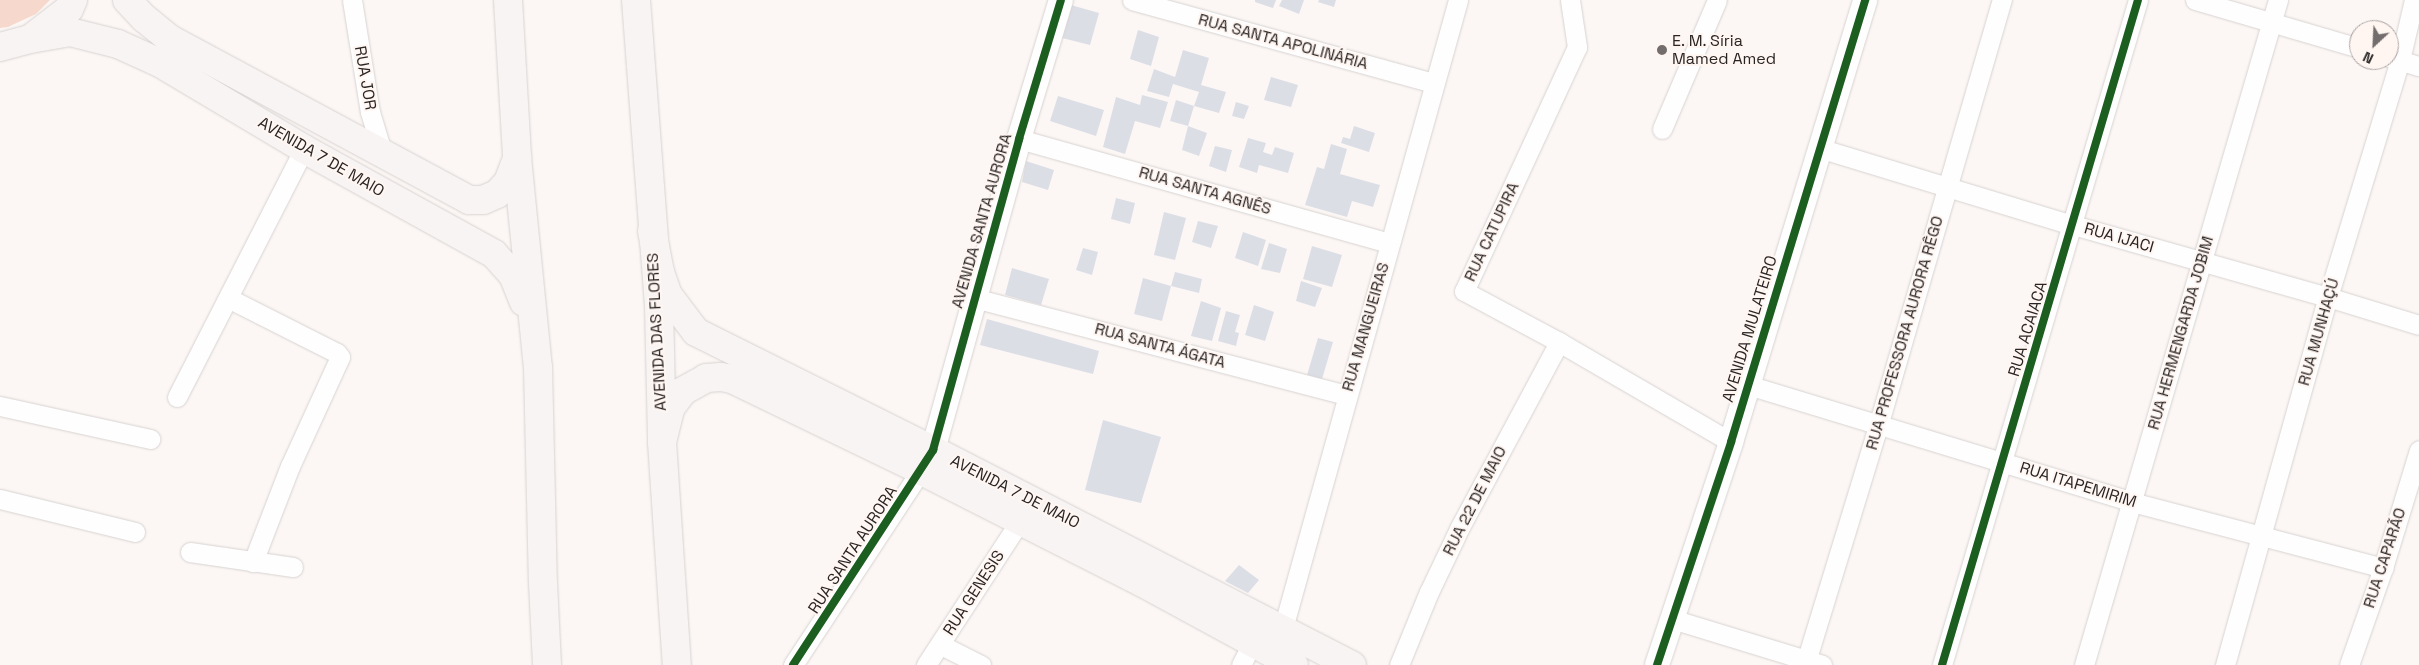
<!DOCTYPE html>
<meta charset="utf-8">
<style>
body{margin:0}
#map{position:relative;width:2419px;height:665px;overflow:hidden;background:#fcf7f5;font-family:"Space Grotesk",sans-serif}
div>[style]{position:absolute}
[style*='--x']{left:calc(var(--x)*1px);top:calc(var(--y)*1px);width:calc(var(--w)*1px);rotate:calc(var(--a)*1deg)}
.green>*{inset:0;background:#f6d9cc}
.building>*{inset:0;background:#dcdee6}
.roads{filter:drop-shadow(0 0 1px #d7d3d1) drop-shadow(0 0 1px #d7d3d1)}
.minor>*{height:19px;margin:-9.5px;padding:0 9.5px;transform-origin:9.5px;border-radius:9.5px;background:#fffefe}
.tertiary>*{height:24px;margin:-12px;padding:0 12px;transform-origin:12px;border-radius:12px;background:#fffefe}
.secondary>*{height:28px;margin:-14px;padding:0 14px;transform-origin:14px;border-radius:14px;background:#f8f4f3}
.cycleway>*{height:8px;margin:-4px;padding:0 4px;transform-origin:4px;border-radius:4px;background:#1b5e20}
.dots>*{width:14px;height:14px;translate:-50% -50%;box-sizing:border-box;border:2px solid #fff6f2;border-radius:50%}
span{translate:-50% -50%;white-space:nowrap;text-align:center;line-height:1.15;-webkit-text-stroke:4px #fff6f2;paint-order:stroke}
.poi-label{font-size:16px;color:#292524}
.left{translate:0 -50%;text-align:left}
.street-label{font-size:16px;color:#292524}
.north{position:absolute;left:2349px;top:20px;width:50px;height:50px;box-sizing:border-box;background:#fff6f2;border:1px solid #a9a2a0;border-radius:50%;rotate:205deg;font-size:14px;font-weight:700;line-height:20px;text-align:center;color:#292524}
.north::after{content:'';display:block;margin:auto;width:18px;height:22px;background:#736e6d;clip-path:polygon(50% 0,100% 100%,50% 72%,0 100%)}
</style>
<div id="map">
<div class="green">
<div style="clip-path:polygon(0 0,50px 0,36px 14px,8px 27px,0 28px)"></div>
</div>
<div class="building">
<div style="clip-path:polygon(1255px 0,1276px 0,1273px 8px,1255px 2px)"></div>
<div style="clip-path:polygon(1282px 0,1304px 0,1299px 14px,1279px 6px)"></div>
<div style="clip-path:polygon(1319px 0,1336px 0,1334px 7px,1318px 2px)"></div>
<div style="clip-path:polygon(1071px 5px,1099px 13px,1090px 45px,1062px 38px)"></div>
<div style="clip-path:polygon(1138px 30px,1159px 37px,1151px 66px,1130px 59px)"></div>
<div style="clip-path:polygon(1183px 50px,1209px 58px,1201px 85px,1226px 92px,1219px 113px,1194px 106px,1199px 92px,1173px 84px,1169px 97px,1147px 91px,1154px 69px,1175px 77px)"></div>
<div style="clip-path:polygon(1271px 77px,1298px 85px,1291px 107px,1264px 100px)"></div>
<div style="clip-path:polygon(1142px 95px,1168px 102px,1160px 128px,1135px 121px,1125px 154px,1103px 147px,1116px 97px,1140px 105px)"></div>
<div style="clip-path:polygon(1058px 96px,1104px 110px,1096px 136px,1050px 121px)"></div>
<div style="clip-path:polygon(1176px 100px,1194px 106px,1188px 126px,1170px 121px)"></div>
<div style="clip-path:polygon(1236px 102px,1249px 106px,1244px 119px,1232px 116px)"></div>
<div style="clip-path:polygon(1188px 126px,1207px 133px,1199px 156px,1182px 150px)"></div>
<div style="clip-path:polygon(1354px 126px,1375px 133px,1369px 152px,1341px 143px,1343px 137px,1350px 139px)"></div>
<div style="clip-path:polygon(1248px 138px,1266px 143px,1263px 152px,1272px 155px,1275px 147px,1294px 153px,1288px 173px,1259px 165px,1257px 173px,1239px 167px)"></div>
<div style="clip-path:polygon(1331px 144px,1347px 149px,1340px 174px,1380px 185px,1373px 207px,1352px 201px,1347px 217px,1305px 205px,1317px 167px,1324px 169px)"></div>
<div style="clip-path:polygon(1215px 146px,1232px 150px,1226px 172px,1209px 166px)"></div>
<div style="clip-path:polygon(1026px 161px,1054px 170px,1048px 190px,1022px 182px)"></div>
<div style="clip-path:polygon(1116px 198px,1135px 203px,1130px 224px,1111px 219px)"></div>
<div style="clip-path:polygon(1164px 212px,1186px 218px,1175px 260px,1154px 255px)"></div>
<div style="clip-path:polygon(1198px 221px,1218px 226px,1211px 248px,1192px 242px)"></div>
<div style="clip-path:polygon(1243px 232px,1266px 240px,1258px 266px,1235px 258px)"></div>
<div style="clip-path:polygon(1269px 243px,1287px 249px,1280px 273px,1261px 269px)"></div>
<div style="clip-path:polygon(1312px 246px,1342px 255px,1332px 287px,1303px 279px)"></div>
<div style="clip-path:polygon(1083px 248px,1098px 252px,1092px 275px,1076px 270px)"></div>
<div style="clip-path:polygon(1012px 268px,1049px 279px,1041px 305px,1005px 295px)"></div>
<div style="clip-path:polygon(1175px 272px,1202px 279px,1199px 293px,1171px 286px,1162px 321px,1134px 314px,1143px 278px,1171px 286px)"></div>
<div style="clip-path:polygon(1301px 281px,1322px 288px,1315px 307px,1296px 301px)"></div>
<div style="clip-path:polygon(1201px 301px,1221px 308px,1212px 341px,1191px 336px)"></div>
<div style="clip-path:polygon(1254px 305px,1274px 312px,1265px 341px,1245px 335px)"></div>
<div style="clip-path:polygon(1226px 311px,1240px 315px,1235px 332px,1239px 333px,1236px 346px,1218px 341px)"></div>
<div style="clip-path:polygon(987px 319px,1099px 351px,1093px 374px,980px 345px)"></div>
<div style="clip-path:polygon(1318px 338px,1333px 342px,1322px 379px,1307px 375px)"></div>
<div style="clip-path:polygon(1103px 420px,1161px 437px,1141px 503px,1085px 490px)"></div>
<div style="clip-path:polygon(1239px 565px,1259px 580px,1248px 593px,1225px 581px)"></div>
</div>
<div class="roads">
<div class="minor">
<div style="--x:352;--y:0;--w:113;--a:80.9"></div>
<div style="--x:370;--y:112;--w:45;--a:73.2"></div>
<div style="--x:1132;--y:0;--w:313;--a:15.4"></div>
<div style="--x:1570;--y:0;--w:48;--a:81.5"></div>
<div style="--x:1577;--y:47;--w:269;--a:114.8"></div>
<div style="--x:1464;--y:291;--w:108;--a:28.2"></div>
<div style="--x:1559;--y:342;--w:199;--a:30.2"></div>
<div style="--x:2195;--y:0;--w:171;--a:16.3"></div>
<div style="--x:2389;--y:57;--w:31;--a:17"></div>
<div style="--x:1662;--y:129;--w:140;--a:-66.9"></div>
<div style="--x:1019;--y:139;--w:385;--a:15.7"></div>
<div style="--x:1819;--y:148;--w:265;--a:16.9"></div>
<div style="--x:2073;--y:225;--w:265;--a:15.8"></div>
<div style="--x:2328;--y:297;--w:95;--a:17.1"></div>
<div style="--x:228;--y:298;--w:122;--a:26.8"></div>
<div style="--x:337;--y:353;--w:5;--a:53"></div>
<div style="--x:340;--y:357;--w:120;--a:114.6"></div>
<div style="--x:290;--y:466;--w:103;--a:111.1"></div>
<div style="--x:974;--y:298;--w:385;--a:14.6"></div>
<div style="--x:1748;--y:385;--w:401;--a:16.9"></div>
<div style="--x:2132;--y:502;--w:260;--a:14.7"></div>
<div style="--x:177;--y:397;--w:279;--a:-62.9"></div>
<div style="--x:0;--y:406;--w:154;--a:12.4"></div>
<div style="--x:0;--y:499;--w:139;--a:13.7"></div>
<div style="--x:190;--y:552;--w:104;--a:8.3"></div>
<div style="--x:1672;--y:619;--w:157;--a:17"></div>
<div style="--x:1280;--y:639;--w:663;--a:-74.43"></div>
<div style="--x:941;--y:645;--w:45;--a:26.6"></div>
<div style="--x:793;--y:665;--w:244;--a:-56.7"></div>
<div style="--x:926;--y:665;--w:172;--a:-56.9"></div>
<div style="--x:1241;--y:665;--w:25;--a:-63"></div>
<div style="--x:1399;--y:665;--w:79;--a:-67.7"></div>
<div style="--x:1429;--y:592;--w:72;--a:-64.5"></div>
<div style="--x:1460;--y:527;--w:210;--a:-61.8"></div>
<div style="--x:1805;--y:665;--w:250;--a:-73"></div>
<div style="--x:1878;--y:426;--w:444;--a:-73.8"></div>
<div style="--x:1942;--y:665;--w:693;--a:-73.58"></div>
<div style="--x:2084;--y:665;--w:693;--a:-73.74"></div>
<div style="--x:2225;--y:665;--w:382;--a:-74.4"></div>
<div style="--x:2328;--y:297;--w:248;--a:-73.1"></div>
<div style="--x:2400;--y:60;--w:62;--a:-76.9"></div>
<div style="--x:2349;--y:665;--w:103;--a:-70.7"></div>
<div style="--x:2383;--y:568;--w:123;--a:-73"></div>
</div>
<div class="tertiary">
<div style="--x:933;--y:450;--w:323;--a:-74.5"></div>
<div style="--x:1019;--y:139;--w:145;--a:-73.2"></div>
<div style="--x:1657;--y:665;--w:235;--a:-71.6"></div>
<div style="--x:1731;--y:442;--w:462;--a:-73.1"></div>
</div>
<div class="secondary">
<div style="--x:127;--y:0;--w:25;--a:47"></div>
<div style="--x:144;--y:18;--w:33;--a:39"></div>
<div style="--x:170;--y:39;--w:340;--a:28.3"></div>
<div style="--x:469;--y:200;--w:14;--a:0"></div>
<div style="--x:483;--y:200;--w:15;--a:-23"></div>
<div style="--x:497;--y:194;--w:16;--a:-47"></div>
<div style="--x:508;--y:182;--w:26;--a:-69"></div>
<div style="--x:508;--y:0;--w:158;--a:86.7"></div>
<div style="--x:517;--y:158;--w:210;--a:84.3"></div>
<div style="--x:538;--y:367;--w:216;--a:88.7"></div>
<div style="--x:543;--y:583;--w:82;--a:87.2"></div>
<div style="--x:636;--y:0;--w:307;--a:85.7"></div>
<div style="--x:659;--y:306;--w:136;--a:88.7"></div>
<div style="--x:662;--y:442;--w:224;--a:86.2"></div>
<div style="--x:30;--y:39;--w:41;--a:-9.9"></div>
<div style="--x:70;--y:32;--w:49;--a:14"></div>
<div style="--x:118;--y:44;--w:46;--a:24.3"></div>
<div style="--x:160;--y:63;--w:168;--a:30.8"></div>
<div style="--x:304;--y:149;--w:217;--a:28.9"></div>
<div style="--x:494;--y:254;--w:28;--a:48"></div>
<div style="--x:513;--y:275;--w:29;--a:68"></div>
<div style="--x:0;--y:47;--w:31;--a:-15"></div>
<div style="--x:30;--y:39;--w:49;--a:-37.6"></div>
<div style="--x:69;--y:9;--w:10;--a:-66"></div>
<div style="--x:652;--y:231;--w:42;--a:79"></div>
<div style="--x:660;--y:272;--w:24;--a:71"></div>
<div style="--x:668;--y:295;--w:46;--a:52.9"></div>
<div style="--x:696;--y:332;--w:265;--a:26.5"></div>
<div style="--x:933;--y:450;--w:471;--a:27.2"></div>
<div style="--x:662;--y:442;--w:36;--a:-76"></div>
<div style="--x:671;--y:407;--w:20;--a:-53"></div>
<div style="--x:683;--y:391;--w:26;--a:-29"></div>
<div style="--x:706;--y:378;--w:15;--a:-4"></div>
<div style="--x:721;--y:377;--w:11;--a:10"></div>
<div style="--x:732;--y:379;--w:211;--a:25.8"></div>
<div style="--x:922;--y:471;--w:246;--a:26.9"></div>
<div style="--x:1141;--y:582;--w:174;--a:28.5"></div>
</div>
</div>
<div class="cycleway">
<div style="--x:793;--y:665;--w:257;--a:-56.9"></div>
<div style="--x:933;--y:450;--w:323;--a:-74.5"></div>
<div style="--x:1019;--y:139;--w:145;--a:-73.2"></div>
<div style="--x:1657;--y:665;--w:235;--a:-71.6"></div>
<div style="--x:1731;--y:442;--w:462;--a:-73.1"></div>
<div style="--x:1942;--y:665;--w:693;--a:-73.58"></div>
</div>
<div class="dots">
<div style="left:1662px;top:50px;background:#736e6d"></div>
</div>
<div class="poi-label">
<span class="left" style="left:1672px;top:50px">E. M. Síria<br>Mamed Amed</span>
</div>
<div class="street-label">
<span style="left:1283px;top:42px;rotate:15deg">RUA SANTA APOLINÁRIA</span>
<span style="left:365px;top:78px;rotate:80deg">RUA JOR</span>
<span style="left:321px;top:157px;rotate:30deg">AVENIDA 7 DE MAIO</span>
<span style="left:1205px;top:191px;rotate:16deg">RUA SANTA AGNÊS</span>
<span style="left:982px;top:221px;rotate:-74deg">AVENIDA SANTA AURORA</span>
<span style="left:1492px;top:232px;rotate:-65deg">RUA CATUPIRA</span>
<span style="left:2119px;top:238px;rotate:16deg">RUA IJACI</span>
<span style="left:1366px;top:327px;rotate:-74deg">RUA MANGUEIRAS</span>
<span style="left:1750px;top:329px;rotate:-73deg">AVENIDA MULATEIRO</span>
<span style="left:2028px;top:329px;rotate:-73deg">RUA ACAIACA</span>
<span style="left:657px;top:332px;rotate:-93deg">AVENIDA DAS FLORES</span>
<span style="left:2319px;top:332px;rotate:-74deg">RUA MUNHAÇÚ</span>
<span style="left:1905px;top:333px;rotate:-74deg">RUA PROFESSORA AURORA RÊGO</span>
<span style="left:2181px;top:333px;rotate:-74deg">RUA HERMENGARDA JOBIM</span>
<span style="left:1160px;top:346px;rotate:15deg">RUA SANTA ÁGATA</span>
<span style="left:2078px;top:485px;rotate:17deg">RUA ITAPEMIRIM</span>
<span style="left:1015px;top:492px;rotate:27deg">AVENIDA 7 DE MAIO</span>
<span style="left:1475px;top:501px;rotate:-63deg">RUA 22 DE MAIO</span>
<span style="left:853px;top:550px;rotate:-57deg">RUA SANTA AURORA</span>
<span style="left:2385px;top:558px;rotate:-72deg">RUA CAPARÃO</span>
<span style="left:974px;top:593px;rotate:-57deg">RUA GENESIS</span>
</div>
<div class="north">N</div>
</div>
